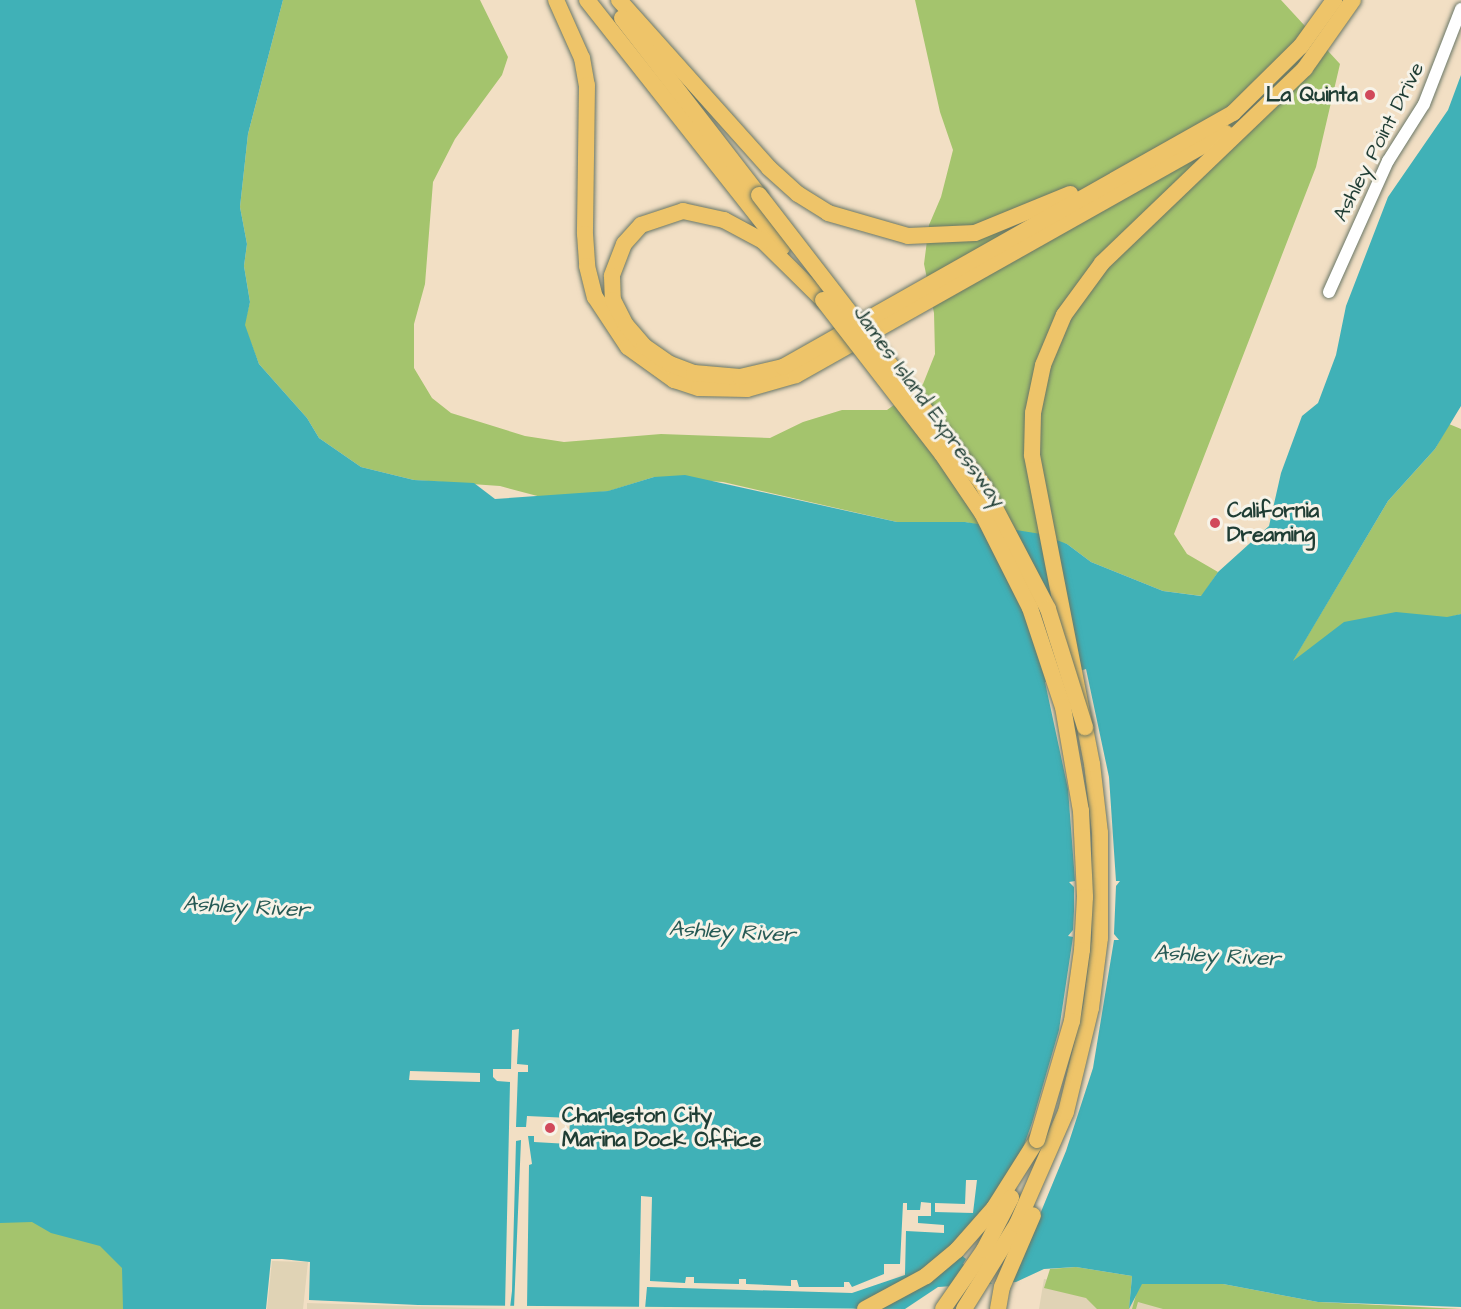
<!DOCTYPE html>
<style>
body{margin:0}
#map{position:relative;width:1461px;height:1309px;overflow:hidden;background:#f2dfc4;font-family:"Architects Daughter",sans-serif}
div>[style]{position:absolute}
[style*='--x']{left:calc(var(--x)*1px);top:calc(var(--y)*1px);width:calc(var(--w)*1px);rotate:calc(var(--a)*1deg)}
.built>*{inset:0;background:#e0d3b5}
.green>*{inset:0;background:#a4c46d}
.water>*{inset:0;background:#40b1b7}
.pier>*{inset:0;background:#f2dfc4}
.roads{filter:drop-shadow(0 0 2px #697666) drop-shadow(0 0 2px #697666)}
.minor>*{height:12px;margin:-6px;padding:0 6px;transform-origin:6px;border-radius:6px;background:#fff}
.highway>*{height:16px;margin:-8px;padding:0 8px;transform-origin:8px;border-radius:8px;background:#eec469}
.bridges{filter:drop-shadow(0 0 2px #697666) drop-shadow(0 0 2px #697666)}
.highway-bridge>*{height:16px;margin:-8px;padding:0 8px;transform-origin:8px;border-radius:8px;background:#eec469}
.dots>*{width:16px;height:16px;translate:-50% -50%;box-sizing:border-box;border:3px solid #f7f3e8;border-radius:50%}
span{translate:-50% -50%;white-space:nowrap;text-align:center;line-height:1.15;-webkit-text-stroke:6px #f7f3e8;paint-order:stroke}
.poi-label{font-size:21px;color:#1f3d34;font-weight:700}
.right{translate:-100% -50%;text-align:right}
.left{translate:0 -50%;text-align:left}
.street-label{font-size:21px;color:#1f3d34}
.water-label{font-size:22px;color:#275a55;font-style:italic}
</style>
<div id="map">
<div class="built">
<div style="clip-path:polygon(272px 1261px,308px 1262px,303px 1309px,267px 1309px)"></div>
<div style="clip-path:polygon(1044px 1279px,1114px 1290px,1188px 1309px,1039px 1309px)"></div>
<div style="clip-path:polygon(307px 1303px,507px 1309px,307px 1309px)"></div>
</div>
<div class="green">
<div style="clip-path:polygon(283px 0,480px 0,508px 57px,502px 75px,455px 139px,433px 182px,425px 284px,414px 324px,414px 368px,432px 398px,451px 413px,525px 436px,564px 442px,661px 434px,770px 438px,803px 422px,842px 410px,887px 410px,923px 384px,935px 354px,934px 313px,924px 264px,929px 225px,941px 197px,953px 150px,940px 112px,915px 0,1281px 0,1340px 64px,1316px 167px,1174px 534px,1187px 554px,1218px 572px,1202px 596px,1163px 591px,1091px 562px,1067px 544px,965px 522px,897px 522px,723px 482px,654px 477px,609px 491px,545px 498px,500px 486px,414px 480px,361px 467px,319px 438px,307px 418px,259px 364px,244px 325px,250px 302px,244px 266px,247px 244px,240px 207px,248px 134px)"></div>
<div style="clip-path:polygon(1449px 424px,1461px 429px,1461px 614px,1292px 662px,1388px 501px,1435px 449px)"></div>
<div style="clip-path:polygon(0 1183px,112px 1184px,148px 1309px,0 1309px)"></div>
<div style="clip-path:polygon(1076px 1267px,1132px 1276px,1129px 1309px,1097px 1309px,1086px 1298px,1044px 1288px,1050px 1269px)"></div>
<div style="clip-path:polygon(1139px 1284px,1223px 1284px,1318px 1302px,1461px 1309px,1163px 1309px,1138px 1302px,1136px 1309px,1132px 1309px)"></div>
</div>
<div class="water">
<div style="clip-path:polygon(0 0,283px 0,248px 134px,240px 207px,247px 244px,244px 266px,250px 302px,245px 325px,259px 364px,307px 418px,319px 438px,361px 467px,414px 480px,474px 483px,495px 499px,608px 491px,654px 477px,685px 475px,897px 522px,965px 522px,1041px 534px,1067px 544px,1091px 562px,1163px 591px,1201px 596px,1218px 572px,1269px 526px,1281px 473px,1302px 416px,1318px 403px,1336px 355px,1346px 306px,1388px 197px,1448px 110px,1461px 75px,1461px 406px,1435px 449px,1388px 501px,1293px 661px,1344px 622px,1396px 612px,1447px 617px,1461px 614px,1461px 1307px,1318px 1302px,1223px 1284px,1142px 1284px,1129px 1309px,1132px 1276px,1076px 1267px,1044px 1269px,1016px 1282px,938px 1287px,905px 1309px,418px 1305px,309px 1300px,310px 1262px,282px 1259px,271px 1259px,266px 1309px,123px 1309px,122px 1268px,100px 1246px,51px 1233px,32px 1222px,0 1223px)"></div>
</div>
<div class="pier">
<div style="clip-path:polygon(1086px 669px,1109px 777px,1116px 881px,1120px 881px,1116px 886px,1114px 934px,1119px 940px,1114px 940px,1093px 1068px,1066px 1151px,1015px 1275px,994px 1285px,963px 1264px,966px 1259px,961px 1255px,1023px 1148px,1032px 1123px,1059px 1030px,1073px 937px,1068px 936px,1073px 930px,1074px 911px,1074px 887px,1069px 882px,1075px 881px,1068px 789px,1045px 682px)"></div>
<div style="clip-path:polygon(519px 1029px,517px 1064px,528px 1065px,528px 1072px,518px 1072px,516px 1127px,526px 1127px,527px 1116px,570px 1118px,569px 1144px,534px 1142px,534px 1136px,528px 1136px,532px 1164px,529px 1165px,527px 1308px,514px 1308px,521px 1140px,516px 1141px,512px 1291px,510px 1308px,505px 1308px,510px 1082px,497px 1081px,493px 1077px,493px 1069px,511px 1069px,512px 1030px)"></div>
<div style="clip-path:polygon(410px 1071px,480px 1073px,480px 1082px,409px 1080px)"></div>
<div style="clip-path:polygon(966px 1180px,977px 1180px,973px 1213px,935px 1212px,935px 1203px,965px 1204px)"></div>
<div style="clip-path:polygon(641px 1196px,652px 1197px,650px 1281px,685px 1283px,686px 1277px,694px 1277px,694px 1283px,739px 1284px,739px 1279px,746px 1279px,746px 1284px,791px 1286px,791px 1280px,797px 1280px,799px 1287px,844px 1287px,844px 1282px,849px 1282px,852px 1287px,884px 1274px,884px 1264px,900px 1264px,903px 1203px,907px 1203px,907px 1210px,920px 1210px,921px 1202px,931px 1203px,931px 1216px,918px 1216px,918px 1223px,944px 1225px,944px 1233px,906px 1231px,905px 1275px,852px 1293px,647px 1287px,645px 1309px,639px 1309px)"></div>
</div>
<div class="roads">
<div class="minor">
<div style="--x:1329;--y:292;--w:144;--a:-65.8"></div>
<div style="--x:1388;--y:161;--w:67;--a:-57.7"></div>
<div style="--x:1424;--y:104;--w:102;--a:-68.7"></div>
</div>
<div class="highway">
<div style="--x:556;--y:0;--w:64;--a:65.9"></div>
<div style="--x:582;--y:58;--w:27;--a:80"></div>
<div style="--x:587;--y:85;--w:149;--a:90.8"></div>
<div style="--x:585;--y:234;--w:32;--a:86"></div>
<div style="--x:587;--y:266;--w:32;--a:76"></div>
<div style="--x:595;--y:297;--w:60;--a:56.6"></div>
<div style="--x:628;--y:347;--w:57;--a:35.7"></div>
<div style="--x:674;--y:380;--w:26;--a:18"></div>
<div style="--x:699;--y:388;--w:48;--a:1.2"></div>
<div style="--x:747;--y:389;--w:51;--a:-15.9"></div>
<div style="--x:796;--y:375;--w:493;--a:-29.4"></div>
<div style="--x:587;--y:0;--w:315;--a:51.7"></div>
<div style="--x:619;--y:0;--w:225;--a:48.2"></div>
<div style="--x:769;--y:168;--w:39;--a:42"></div>
<div style="--x:798;--y:194;--w:36;--a:32"></div>
<div style="--x:828;--y:213;--w:83;--a:16"></div>
<div style="--x:908;--y:236;--w:67;--a:-2.6"></div>
<div style="--x:975;--y:233;--w:103;--a:-22.3"></div>
<div style="--x:622;--y:18;--w:224;--a:52.3"></div>
<div style="--x:823;--y:300;--w:84;--a:-135.5"></div>
<div style="--x:763;--y:241;--w:44;--a:-151.7"></div>
<div style="--x:724;--y:220;--w:42;--a:-167.6"></div>
<div style="--x:683;--y:211;--w:44;--a:161.6"></div>
<div style="--x:641;--y:225;--w:25;--a:132"></div>
<div style="--x:624;--y:244;--w:34;--a:111"></div>
<div style="--x:612;--y:276;--w:24;--a:88"></div>
<div style="--x:613;--y:300;--w:28;--a:63"></div>
<div style="--x:626;--y:325;--w:28;--a:49"></div>
<div style="--x:644;--y:346;--w:32;--a:35"></div>
<div style="--x:670;--y:364;--w:26;--a:21"></div>
<div style="--x:694;--y:373;--w:46;--a:5"></div>
<div style="--x:740;--y:377;--w:44;--a:-13.1"></div>
<div style="--x:783;--y:367;--w:517;--a:-29.44"></div>
<div style="--x:1233;--y:113;--w:95;--a:-44.6"></div>
<div style="--x:1301;--y:46;--w:57;--a:-54.3"></div>
<div style="--x:865;--y:1309;--w:69;--a:-28.4"></div>
<div style="--x:926;--y:1276;--w:40;--a:-40"></div>
<div style="--x:957;--y:1250;--w:56;--a:-48.6"></div>
<div style="--x:994;--y:1208;--w:80;--a:-57.7"></div>
<div style="--x:943;--y:1309;--w:72;--a:-55.2"></div>
<div style="--x:984;--y:1250;--w:59;--a:-62.6"></div>
<div style="--x:964;--y:1309;--w:100;--a:-58.1"></div>
<div style="--x:1017;--y:1224;--w:122;--a:-66.4"></div>
<div style="--x:1066;--y:1112;--w:107;--a:-76.5"></div>
<div style="--x:1091;--y:1008;--w:71;--a:-82.7"></div>
<div style="--x:1100;--y:938;--w:105;--a:-90"></div>
<div style="--x:1100;--y:833;--w:69;--a:-96.6"></div>
<div style="--x:1092;--y:764;--w:315;--a:-101"></div>
<div style="--x:1032;--y:455;--w:42;--a:-88.6"></div>
<div style="--x:1033;--y:413;--w:49;--a:-78.2"></div>
<div style="--x:1043;--y:365;--w:54;--a:-67.2"></div>
<div style="--x:1064;--y:315;--w:64;--a:-53.8"></div>
<div style="--x:1102;--y:263;--w:281;--a:-43.8"></div>
<div style="--x:1305;--y:68;--w:83;--a:-54.8"></div>
<div style="--x:998;--y:1309;--w:22;--a:-80"></div>
<div style="--x:1002;--y:1287;--w:78;--a:-66.7"></div>
</div>
</div>
<div class="bridges">
<div class="highway-bridge">
<div style="--x:759;--y:195;--w:366;--a:52.3"></div>
<div style="--x:983;--y:485;--w:140;--a:62.3"></div>
<div style="--x:1048;--y:609;--w:124;--a:72.6"></div>
<div style="--x:823;--y:300;--w:195;--a:52.3"></div>
<div style="--x:942;--y:454;--w:71;--a:55.9"></div>
<div style="--x:982;--y:513;--w:106;--a:63.2"></div>
<div style="--x:1030;--y:608;--w:104;--a:71.6"></div>
<div style="--x:1063;--y:707;--w:106;--a:80.2"></div>
<div style="--x:1081;--y:811;--w:86;--a:87.3"></div>
<div style="--x:1085;--y:897;--w:53;--a:93.2"></div>
<div style="--x:1082;--y:950;--w:72;--a:98"></div>
<div style="--x:1072;--y:1021;--w:124;--a:106.4"></div>
</div>
</div>
<div class="dots">
<div style="left:1370px;top:95px;background:#d1495b"></div>
<div style="left:1215px;top:523px;background:#d1495b"></div>
<div style="left:550px;top:1128px;background:#d1495b"></div>
</div>
<div class="poi-label">
<span class="right" style="left:1358px;top:95px">La Quinta</span>
<span class="left" style="left:1227px;top:523px">California<br>Dreaming</span>
<span class="left" style="left:562px;top:1128px">Charleston City<br>Marina Dock Office</span>
</div>
<div class="street-label">
<span style="left:1379px;top:142px;rotate:-63deg">Ashley Point Drive</span>
<span style="left:929px;top:407px;rotate:54deg">James Island Expressway</span>
</div>
<div class="water-label">
<span style="left:246px;top:907px;rotate:3deg">Ashley River</span>
<span style="left:732px;top:932px;rotate:3deg">Ashley River</span>
<span style="left:1217px;top:956px;rotate:3deg">Ashley River</span>
</div>
</div>
